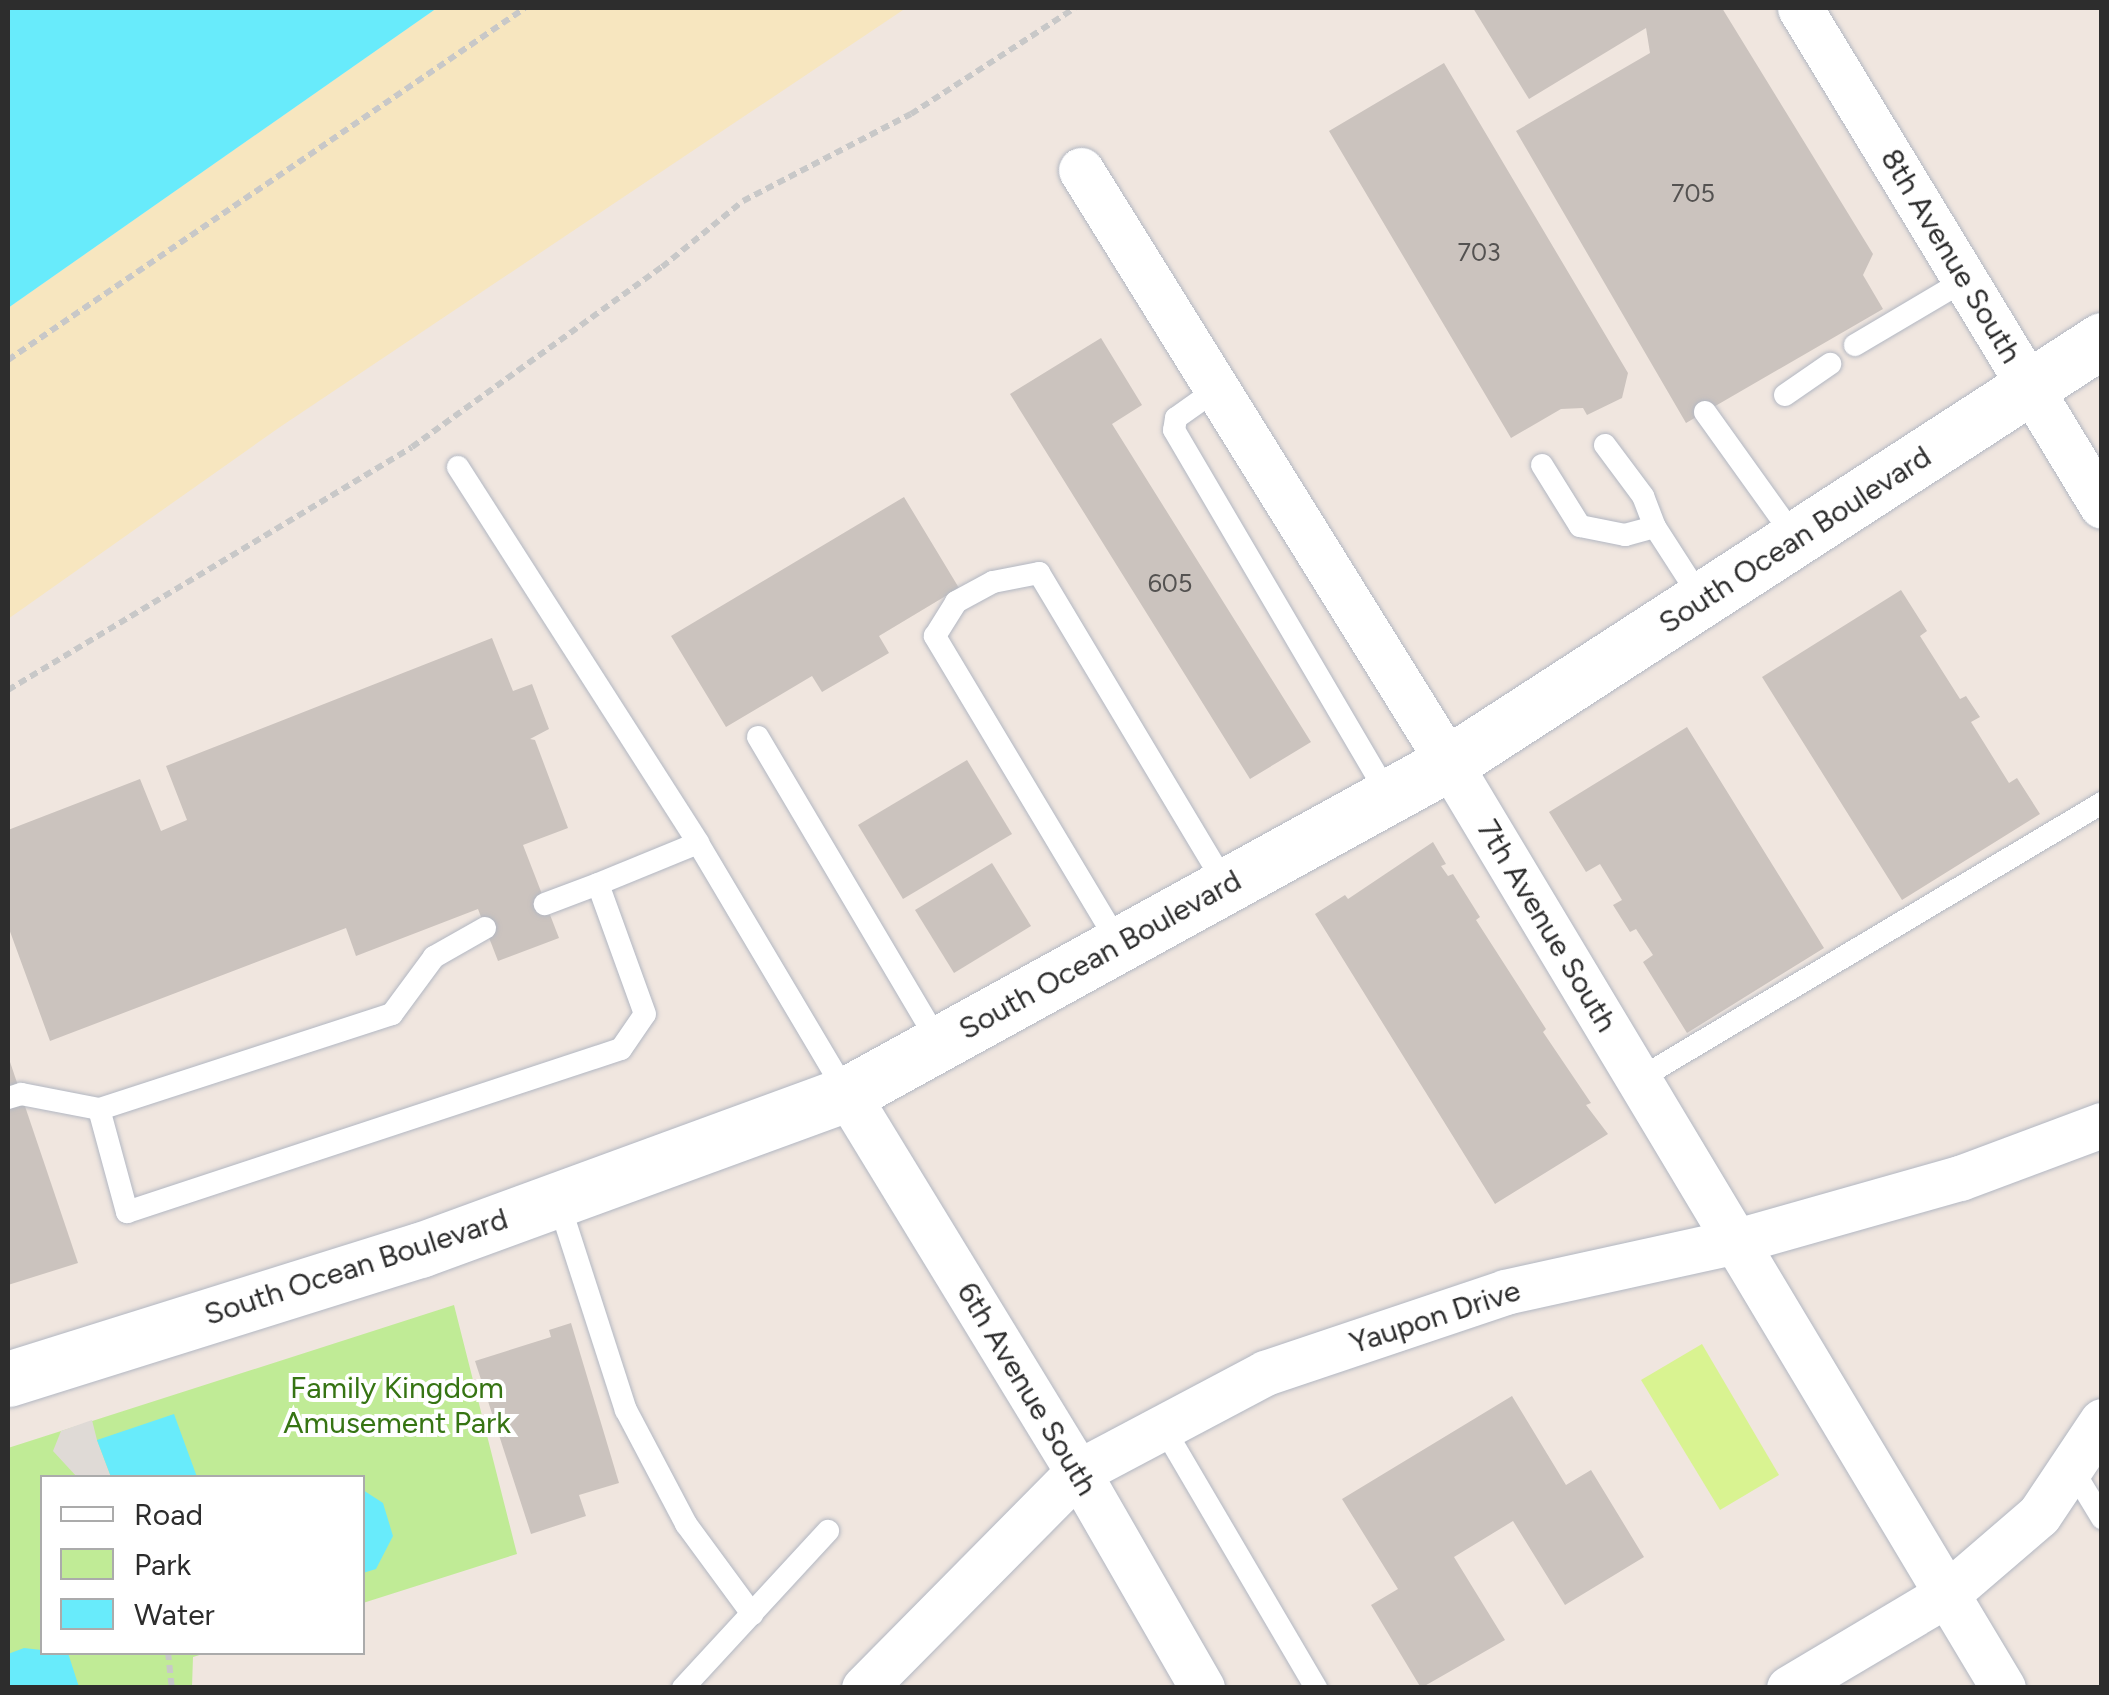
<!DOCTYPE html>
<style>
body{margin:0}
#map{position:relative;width:2109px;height:1695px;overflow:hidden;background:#f0e6df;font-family:Figtree,sans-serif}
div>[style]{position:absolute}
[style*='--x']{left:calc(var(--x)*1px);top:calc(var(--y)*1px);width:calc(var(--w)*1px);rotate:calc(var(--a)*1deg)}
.green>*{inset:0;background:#c0eb96}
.sand>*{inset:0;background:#f7e6bf}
.pitch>*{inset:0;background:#d9f391}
.plaza>*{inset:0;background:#dfdad6}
.water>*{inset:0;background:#68ebfb}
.building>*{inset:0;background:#cbc3be}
.path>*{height:6px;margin-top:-3px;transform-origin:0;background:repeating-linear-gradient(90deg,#c8c8c8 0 8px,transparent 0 13px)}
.roads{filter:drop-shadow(0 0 2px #b2b7c2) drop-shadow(0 0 2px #b2b7c2)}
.lane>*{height:22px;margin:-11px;padding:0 11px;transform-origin:11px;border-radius:11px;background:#fff}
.street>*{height:45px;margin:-22.5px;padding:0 22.5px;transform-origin:22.5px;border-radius:22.5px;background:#fff}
.secondary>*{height:55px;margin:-27.5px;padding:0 27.5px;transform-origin:27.5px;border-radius:27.5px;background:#fff}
span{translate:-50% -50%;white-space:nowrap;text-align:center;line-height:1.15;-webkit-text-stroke:8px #fff;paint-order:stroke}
.number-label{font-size:25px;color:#545251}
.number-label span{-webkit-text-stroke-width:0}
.street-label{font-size:30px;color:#2d2d2d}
.park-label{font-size:30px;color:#367413}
.frame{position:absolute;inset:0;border:10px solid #2d2d2d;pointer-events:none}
.legend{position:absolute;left:40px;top:1475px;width:325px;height:180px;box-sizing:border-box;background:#fff;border:2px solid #ababab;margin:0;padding:12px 18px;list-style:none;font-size:30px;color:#2d2d2d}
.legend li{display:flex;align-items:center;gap:20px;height:50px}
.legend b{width:50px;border:2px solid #ababab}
</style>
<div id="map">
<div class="green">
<div style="clip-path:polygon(454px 1305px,517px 1554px,363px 1603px,362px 1478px,42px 1478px,42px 1652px,206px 1653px,193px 1657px,192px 1687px,8px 1687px,8px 1448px)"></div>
</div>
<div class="sand">
<div style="clip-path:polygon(437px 8px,906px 8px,280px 427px,8px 619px,8px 308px)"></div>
</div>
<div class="pitch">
<div style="clip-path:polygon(1702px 1344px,1779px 1475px,1720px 1510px,1641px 1380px)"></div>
</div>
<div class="plaza">
<div style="clip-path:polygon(92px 1420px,97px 1440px,111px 1477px,77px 1477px,53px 1451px,61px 1431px)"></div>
</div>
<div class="water">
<div style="clip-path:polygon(8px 8px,437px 8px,8px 308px)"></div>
<div style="clip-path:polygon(174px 1414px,197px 1477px,111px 1477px,97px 1440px)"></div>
<div style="clip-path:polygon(363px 1490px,383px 1503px,393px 1536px,376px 1569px,363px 1573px)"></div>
<div style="clip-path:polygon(24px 1648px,68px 1653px,79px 1687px,8px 1687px,8px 1654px)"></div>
</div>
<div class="building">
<div style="clip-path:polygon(1473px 8px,1722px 8px,1873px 254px,1863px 275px,1883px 309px,1686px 423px,1516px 131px,1650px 53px,1646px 28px,1529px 99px)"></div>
<div style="clip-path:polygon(1444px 63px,1628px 373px,1622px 398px,1587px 415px,1583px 408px,1561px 409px,1511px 438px,1329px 131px)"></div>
<div style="clip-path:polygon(1101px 338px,1142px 405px,1112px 424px,1311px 742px,1250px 779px,1010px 394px)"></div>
<div style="clip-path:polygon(904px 497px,959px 588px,879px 636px,889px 653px,822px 692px,812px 676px,726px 727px,671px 636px)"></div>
<div style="clip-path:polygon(1901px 590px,1927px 631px,1920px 636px,1960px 699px,1966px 696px,1980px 717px,1971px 722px,2009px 783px,2017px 778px,2040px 814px,1902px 900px,1762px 677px)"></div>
<div style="clip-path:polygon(492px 638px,513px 691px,532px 684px,549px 729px,530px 739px,535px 740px,568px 828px,523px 845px,559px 938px,498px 961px,478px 909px,356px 956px,346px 928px,50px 1041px,8px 926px,8px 830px,140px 779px,161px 831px,187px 820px,166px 766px)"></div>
<div style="clip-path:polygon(1687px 727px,1824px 948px,1687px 1033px,1643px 962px,1653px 955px,1636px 929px,1630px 932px,1613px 905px,1622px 900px,1600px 864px,1586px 872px,1549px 812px)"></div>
<div style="clip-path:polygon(967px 760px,1012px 834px,903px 899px,858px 825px)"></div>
<div style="clip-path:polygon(1433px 842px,1446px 864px,1441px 866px,1448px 876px,1453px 874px,1480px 917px,1476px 920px,1546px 1029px,1543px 1032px,1591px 1103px,1586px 1105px,1608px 1134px,1495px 1204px,1315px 914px,1345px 895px,1348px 899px)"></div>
<div style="clip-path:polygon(992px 863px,1031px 926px,954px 973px,915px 910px)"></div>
<div style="clip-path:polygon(8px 1056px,78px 1263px,8px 1285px)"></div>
<div style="clip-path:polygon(571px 1323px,619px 1483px,579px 1495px,586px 1516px,531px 1534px,475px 1361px,551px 1337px,549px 1330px)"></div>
<div style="clip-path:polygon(1512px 1396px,1566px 1485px,1591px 1470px,1644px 1557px,1565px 1605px,1513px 1521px,1454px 1557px,1505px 1640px,1421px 1688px,1371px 1605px,1398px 1589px,1342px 1499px)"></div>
</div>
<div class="path">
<div style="--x:8;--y:360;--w:625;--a:-34.25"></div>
<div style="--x:8;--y:690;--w:471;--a:-31"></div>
<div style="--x:412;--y:447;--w:308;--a:-35.8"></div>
<div style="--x:662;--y:267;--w:104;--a:-39.2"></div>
<div style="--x:743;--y:201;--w:189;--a:-27.4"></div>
<div style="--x:911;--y:114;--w:195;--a:-32.9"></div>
<div style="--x:168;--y:1652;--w:36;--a:84"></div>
</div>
<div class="roads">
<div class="lane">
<div style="--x:1855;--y:345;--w:128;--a:-30.6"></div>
<div style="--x:1217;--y:389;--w:50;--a:144.7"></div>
<div style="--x:1176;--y:418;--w:12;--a:99"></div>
<div style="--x:1174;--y:430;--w:424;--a:59.6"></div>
<div style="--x:1785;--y:395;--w:55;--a:-34.6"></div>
<div style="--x:1705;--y:412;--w:156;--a:54.4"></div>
<div style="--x:1605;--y:445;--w:64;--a:53.3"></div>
<div style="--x:1643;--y:496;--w:33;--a:69"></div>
<div style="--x:1655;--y:527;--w:87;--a:57.2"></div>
<div style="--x:1542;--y:465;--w:72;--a:58.1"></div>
<div style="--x:1580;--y:526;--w:46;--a:11.3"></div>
<div style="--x:1625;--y:535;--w:31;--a:-15"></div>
<div style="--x:458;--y:467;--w:446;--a:57.4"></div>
<div style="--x:698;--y:843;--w:292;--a:59.3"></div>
<div style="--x:758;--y:737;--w:356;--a:59.4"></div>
<div style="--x:598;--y:884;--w:108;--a:-22.3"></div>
<div style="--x:485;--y:928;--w:59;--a:150.4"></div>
<div style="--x:434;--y:957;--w:71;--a:126.4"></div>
<div style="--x:392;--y:1014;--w:308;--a:162"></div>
<div style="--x:99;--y:1109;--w:107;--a:74.8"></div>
<div style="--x:127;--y:1212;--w:520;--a:-18.26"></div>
<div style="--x:621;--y:1049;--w:42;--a:-55.6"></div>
<div style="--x:645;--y:1014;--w:138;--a:-109.9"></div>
<div style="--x:598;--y:884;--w:57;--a:159.3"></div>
<div style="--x:1119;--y:944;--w:359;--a:-120.9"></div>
<div style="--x:935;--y:636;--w:40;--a:-58"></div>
<div style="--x:956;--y:602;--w:42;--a:-28.4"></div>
<div style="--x:993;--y:582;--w:47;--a:-11.1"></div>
<div style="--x:1039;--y:573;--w:364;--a:59.1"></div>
<div style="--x:1639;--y:1079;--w:539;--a:-30.8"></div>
<div style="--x:8;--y:1098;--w:14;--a:-17"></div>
<div style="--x:21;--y:1094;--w:79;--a:10.9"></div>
<div style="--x:558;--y:1200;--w:221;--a:72.1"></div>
<div style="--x:626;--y:1410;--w:129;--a:62.2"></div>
<div style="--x:686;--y:1524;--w:112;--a:53.7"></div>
<div style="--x:1163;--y:1427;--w:303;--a:59.6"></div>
<div style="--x:2071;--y:1467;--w:60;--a:58.7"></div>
<div style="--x:683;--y:1688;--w:214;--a:-47.3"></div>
</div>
<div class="street">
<div style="--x:1800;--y:8;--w:582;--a:58.77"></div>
<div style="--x:1081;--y:170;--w:698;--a:58.18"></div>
<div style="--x:1449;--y:763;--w:1078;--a:59.08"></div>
<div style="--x:847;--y:1094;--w:443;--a:58.6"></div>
<div style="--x:1078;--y:1472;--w:249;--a:60.1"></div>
<div style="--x:864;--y:1688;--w:304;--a:-45.3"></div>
<div style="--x:1078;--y:1472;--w:212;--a:-27.9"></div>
<div style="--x:1265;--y:1373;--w:253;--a:-18.6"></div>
<div style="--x:1505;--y:1292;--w:238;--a:-12.4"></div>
<div style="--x:1737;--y:1241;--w:232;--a:-15.8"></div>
<div style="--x:1960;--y:1178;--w:152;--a:-20.5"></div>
<div style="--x:1789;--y:1688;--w:184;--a:-30.7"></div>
<div style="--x:1947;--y:1594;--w:121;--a:-40.7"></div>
<div style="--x:2039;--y:1515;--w:113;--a:-56.2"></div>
</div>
<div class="secondary">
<div style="--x:8;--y:1379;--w:432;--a:-17.4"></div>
<div style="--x:420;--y:1250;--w:455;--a:-20.1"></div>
<div style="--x:847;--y:1094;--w:687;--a:-28.8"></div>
<div style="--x:1449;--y:763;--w:778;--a:-32.93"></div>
</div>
</div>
<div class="number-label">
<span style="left:1693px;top:193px">705</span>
<span style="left:1479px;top:252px">703</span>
<span style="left:1170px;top:583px">605</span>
</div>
<div class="street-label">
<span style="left:1951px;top:256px;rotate:59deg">8th Avenue South</span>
<span style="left:1795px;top:540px;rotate:-33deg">South Ocean Boulevard</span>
<span style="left:1547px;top:926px;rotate:59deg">7th Avenue South</span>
<span style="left:1100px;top:955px;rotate:-29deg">South Ocean Boulevard</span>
<span style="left:356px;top:1267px;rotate:-18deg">South Ocean Boulevard</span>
<span style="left:1435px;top:1317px;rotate:-18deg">Yaupon Drive</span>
<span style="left:1027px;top:1389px;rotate:59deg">6th Avenue South</span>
</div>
<div class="park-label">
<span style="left:397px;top:1405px">Family Kingdom<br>Amusement Park</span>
</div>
<div class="frame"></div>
<ul class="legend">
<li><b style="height:12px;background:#fff"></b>Road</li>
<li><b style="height:28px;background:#c0eb96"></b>Park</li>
<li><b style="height:28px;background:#68ebfb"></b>Water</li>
</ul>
</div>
